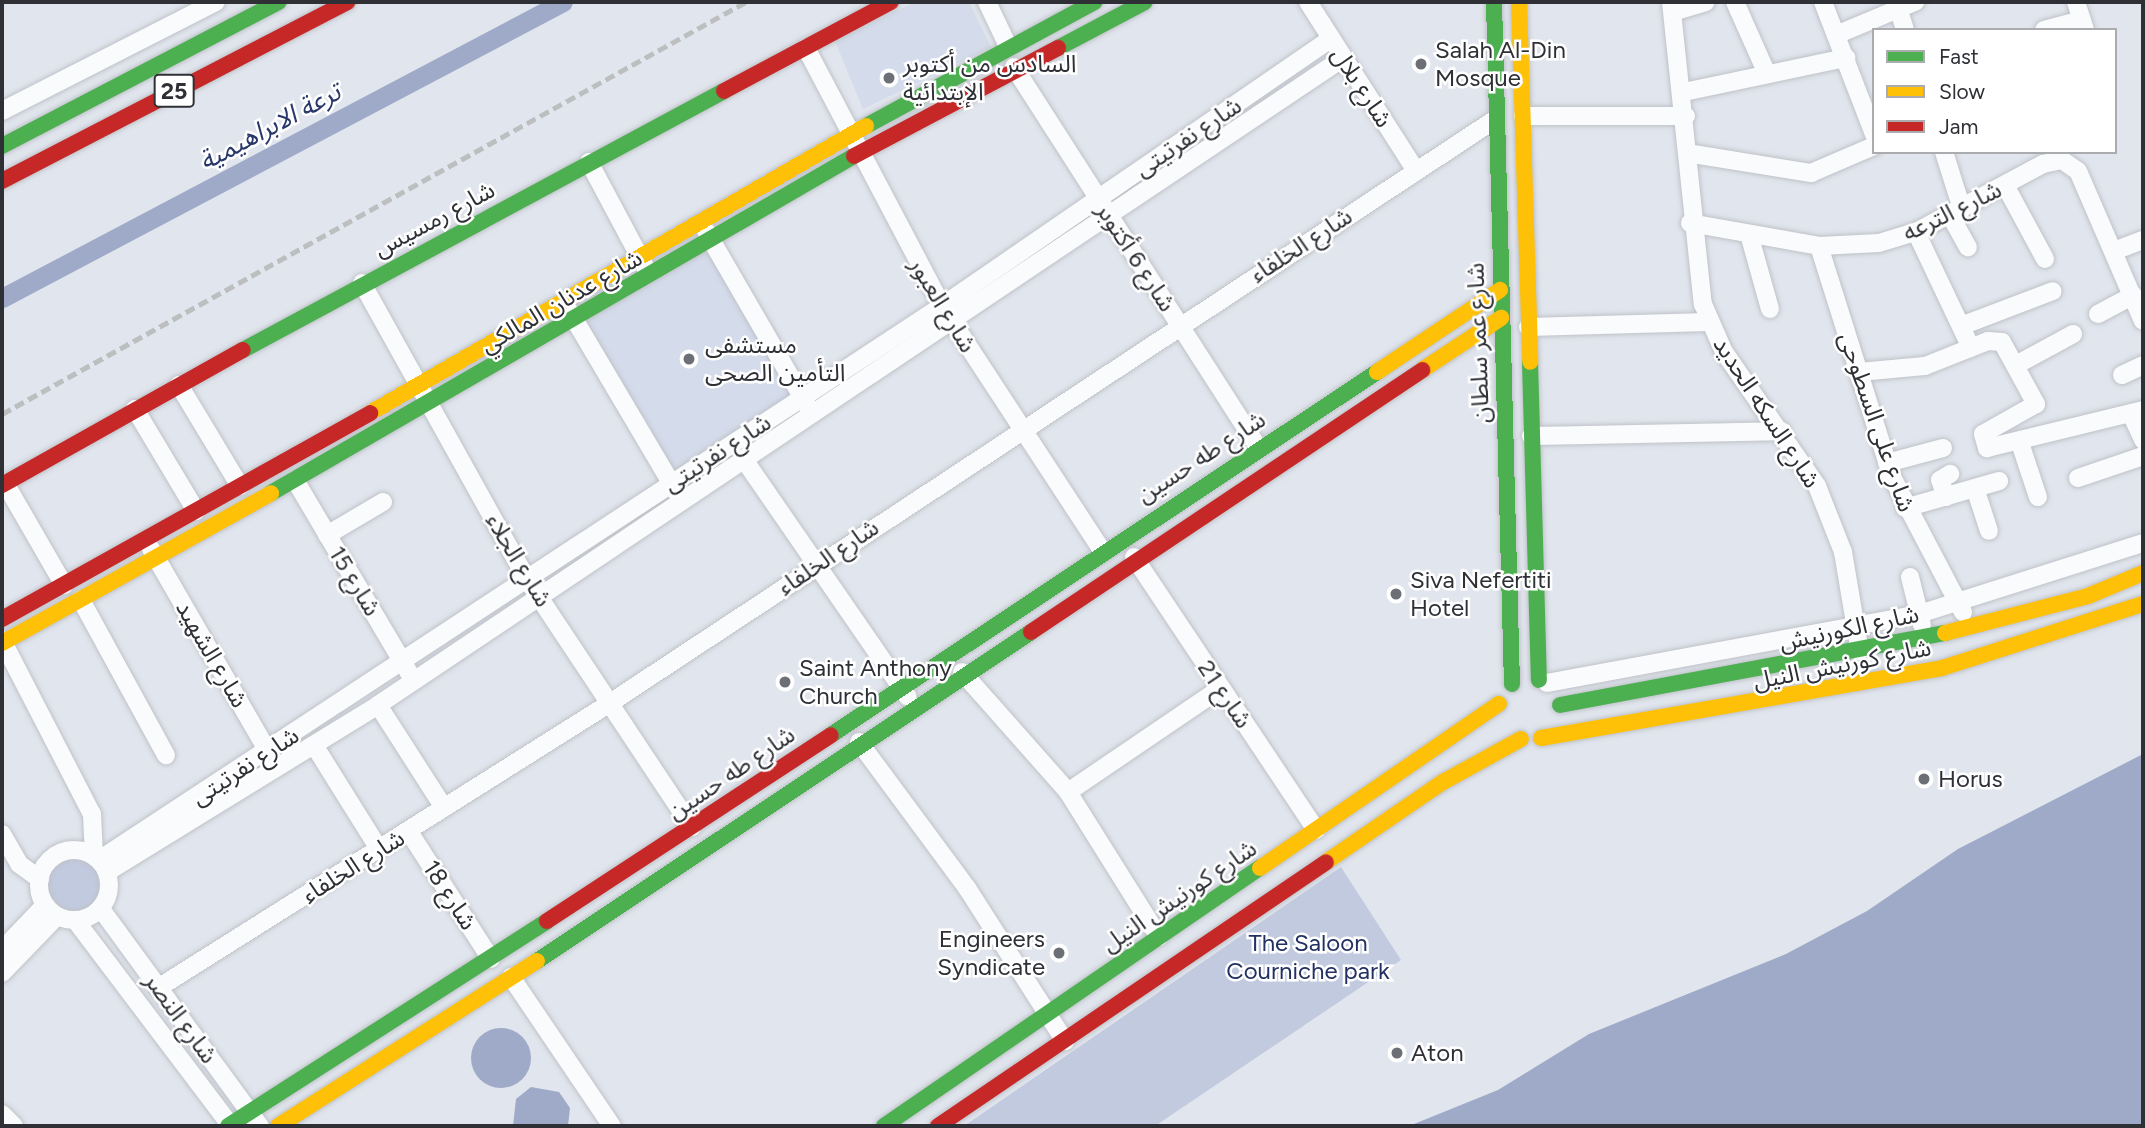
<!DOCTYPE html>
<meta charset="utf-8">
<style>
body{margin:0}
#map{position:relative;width:2145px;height:1128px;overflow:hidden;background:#e1e5ed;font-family:Figtree,"Noto Sans Arabic",sans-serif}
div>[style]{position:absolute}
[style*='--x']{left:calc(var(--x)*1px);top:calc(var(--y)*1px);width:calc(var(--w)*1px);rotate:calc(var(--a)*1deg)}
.built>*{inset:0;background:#d4dbea}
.green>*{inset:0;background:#c2cae0}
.round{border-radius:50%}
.water>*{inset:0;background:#9eaac7}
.canal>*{height:19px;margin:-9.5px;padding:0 9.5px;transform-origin:9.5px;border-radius:9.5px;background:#9eaac7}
.roads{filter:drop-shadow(0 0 2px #bfc2c8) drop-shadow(0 0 2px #bfc2c8)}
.street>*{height:18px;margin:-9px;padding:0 9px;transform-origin:9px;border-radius:9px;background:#fafbfc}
.street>.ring{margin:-9px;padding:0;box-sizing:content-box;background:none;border:18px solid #fafbfc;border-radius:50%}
.fast>*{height:16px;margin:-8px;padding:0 8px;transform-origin:8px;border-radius:8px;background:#4caf50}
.slow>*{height:16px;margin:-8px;padding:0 8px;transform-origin:8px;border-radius:8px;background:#ffc107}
.jam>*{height:16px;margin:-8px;padding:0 8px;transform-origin:8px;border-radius:8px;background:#c62828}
.rail>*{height:5px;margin-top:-2.5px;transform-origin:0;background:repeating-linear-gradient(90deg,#bcbec0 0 10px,transparent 0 15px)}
.dots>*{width:19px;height:19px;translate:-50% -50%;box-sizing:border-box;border:4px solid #fff;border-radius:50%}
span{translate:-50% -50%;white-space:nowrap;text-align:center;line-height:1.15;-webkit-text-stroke:5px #fff;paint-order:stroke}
.shield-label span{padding:2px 5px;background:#fff;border:2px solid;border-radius:5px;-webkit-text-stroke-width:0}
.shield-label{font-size:23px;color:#2e3036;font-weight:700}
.poi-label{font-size:24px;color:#2e3036}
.left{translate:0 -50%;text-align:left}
.right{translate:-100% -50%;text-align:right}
.street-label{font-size:24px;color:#2e3036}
.park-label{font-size:24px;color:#223062}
.water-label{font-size:26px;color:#29386a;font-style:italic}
.frame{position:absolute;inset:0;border:4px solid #2e3036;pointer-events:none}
.legend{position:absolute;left:1872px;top:28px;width:245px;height:126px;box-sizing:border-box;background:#fff;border:2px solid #abacaf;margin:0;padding:9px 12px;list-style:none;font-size:21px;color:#2e3036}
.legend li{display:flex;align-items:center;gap:14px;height:35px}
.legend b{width:35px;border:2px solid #abacaf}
</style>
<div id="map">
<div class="built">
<div style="clip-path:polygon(915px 2px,969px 2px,991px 47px,863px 109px,835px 41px)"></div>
<div style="clip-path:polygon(711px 243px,801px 397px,672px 481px,576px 320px)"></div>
</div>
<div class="green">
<div class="round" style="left:44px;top:855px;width:60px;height:60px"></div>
<div style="clip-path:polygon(1341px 867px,1401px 960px,1155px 1126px,964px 1126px)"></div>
</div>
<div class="water">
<div style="clip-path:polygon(2143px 754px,2143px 1126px,1409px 1126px,1498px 1090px,1589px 1034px,1786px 954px,1867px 911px,1958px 849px)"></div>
<div class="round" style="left:471px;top:1028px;width:60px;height:60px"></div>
<div style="clip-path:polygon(531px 1087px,559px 1092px,570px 1108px,568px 1126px,513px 1126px,516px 1099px)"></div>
</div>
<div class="canal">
<div style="--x:2;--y:298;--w:634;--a:-27.82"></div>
</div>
<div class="roads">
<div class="street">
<div style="--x:987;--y:2;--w:49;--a:64.5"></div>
<div style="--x:1308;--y:2;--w:201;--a:57.4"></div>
<div style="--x:1671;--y:2;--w:304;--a:84"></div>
<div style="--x:1703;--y:304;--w:52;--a:66.4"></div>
<div style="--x:1724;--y:352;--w:163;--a:55.2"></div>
<div style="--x:1817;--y:486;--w:71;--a:68.5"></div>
<div style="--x:1843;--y:552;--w:101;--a:80.4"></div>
<div style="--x:1735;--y:2;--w:79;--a:66"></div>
<div style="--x:1823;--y:2;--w:142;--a:68.9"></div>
<div style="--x:1896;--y:2;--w:29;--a:72"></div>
<div style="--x:2076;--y:2;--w:29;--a:72"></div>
<div style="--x:1673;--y:12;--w:34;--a:-17"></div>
<div style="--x:2044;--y:30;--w:39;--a:-15"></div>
<div style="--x:1836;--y:35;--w:86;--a:-22.7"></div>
<div style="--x:806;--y:48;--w:292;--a:62.2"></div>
<div style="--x:942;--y:306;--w:290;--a:56.8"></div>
<div style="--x:1014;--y:67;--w:450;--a:57.3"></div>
<div style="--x:1684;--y:92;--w:166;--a:-11.9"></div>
<div style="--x:2;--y:111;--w:240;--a:-27"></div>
<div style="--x:1523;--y:116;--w:163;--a:0"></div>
<div style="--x:1944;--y:152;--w:60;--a:72.5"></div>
<div style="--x:1687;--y:153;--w:126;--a:9.2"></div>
<div style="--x:1811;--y:173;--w:69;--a:-23.2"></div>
<div style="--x:589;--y:162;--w:119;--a:61.9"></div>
<div style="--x:2005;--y:185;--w:84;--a:61.6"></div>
<div style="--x:1950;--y:215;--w:37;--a:61"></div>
<div style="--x:1690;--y:223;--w:131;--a:10.1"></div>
<div style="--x:1819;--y:246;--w:60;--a:-2.9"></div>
<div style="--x:1879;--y:243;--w:39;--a:-17"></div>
<div style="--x:1916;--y:232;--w:144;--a:-28.2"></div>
<div style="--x:2043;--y:164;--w:19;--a:-12"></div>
<div style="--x:2062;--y:160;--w:19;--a:35"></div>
<div style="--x:2078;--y:171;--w:163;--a:66.6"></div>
<div style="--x:706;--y:231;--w:203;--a:59.9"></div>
<div style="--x:1916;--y:232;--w:128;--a:64.6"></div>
<div style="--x:1749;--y:234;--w:78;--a:74.4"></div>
<div style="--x:1819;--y:246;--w:240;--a:72.5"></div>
<div style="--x:1891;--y:475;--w:155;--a:62.3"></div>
<div style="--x:2114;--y:251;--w:31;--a:-21"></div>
<div style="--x:362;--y:283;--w:339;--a:60.9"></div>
<div style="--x:527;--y:579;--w:298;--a:56.4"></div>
<div style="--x:570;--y:312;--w:210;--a:59.4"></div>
<div style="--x:2098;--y:314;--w:40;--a:-28"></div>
<div style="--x:1961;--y:326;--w:98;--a:-20.8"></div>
<div style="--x:1528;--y:327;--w:180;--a:-1.6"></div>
<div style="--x:2016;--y:365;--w:65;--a:-28.5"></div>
<div style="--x:1859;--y:372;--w:66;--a:-5.2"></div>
<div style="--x:1925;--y:366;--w:68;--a:-21.6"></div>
<div style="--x:1988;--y:341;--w:14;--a:4"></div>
<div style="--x:2002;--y:342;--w:71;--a:61.3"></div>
<div style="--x:2036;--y:404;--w:61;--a:150.5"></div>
<div style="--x:1983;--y:434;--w:15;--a:74"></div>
<div style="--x:1987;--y:448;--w:161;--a:-13.7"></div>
<div style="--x:2122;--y:375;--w:23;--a:-25"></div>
<div style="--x:179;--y:385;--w:118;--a:58.9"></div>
<div style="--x:135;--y:409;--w:119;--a:59.1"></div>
<div style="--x:2131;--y:414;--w:29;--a:65"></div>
<div style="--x:1531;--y:436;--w:251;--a:-1.1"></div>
<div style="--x:2020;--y:443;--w:57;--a:71.6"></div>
<div style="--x:743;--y:458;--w:290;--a:55.4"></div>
<div style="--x:1887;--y:463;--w:58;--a:-15"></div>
<div style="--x:2078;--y:478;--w:69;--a:-18.7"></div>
<div style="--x:295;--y:480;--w:224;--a:59.4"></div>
<div style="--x:5;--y:483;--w:118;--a:60"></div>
<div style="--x:1975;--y:488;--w:45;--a:72"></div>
<div style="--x:1946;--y:497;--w:18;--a:-109"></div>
<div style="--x:1940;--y:480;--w:12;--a:-31"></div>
<div style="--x:1905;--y:508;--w:98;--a:-16"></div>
<div style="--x:327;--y:535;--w:65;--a:-30.5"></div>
<div style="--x:151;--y:549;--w:246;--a:60"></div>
<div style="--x:1134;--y:557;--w:328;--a:56.3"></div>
<div style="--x:1910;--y:577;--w:49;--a:76"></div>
<div style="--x:81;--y:600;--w:177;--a:61.3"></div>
<div style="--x:2;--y:640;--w:196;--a:62.7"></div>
<div style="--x:92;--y:814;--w:42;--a:87.3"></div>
<div style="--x:962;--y:672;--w:160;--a:48.5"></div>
<div style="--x:1068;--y:792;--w:171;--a:57.9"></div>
<div style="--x:1547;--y:683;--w:378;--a:-10.5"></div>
<div style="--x:1919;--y:614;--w:235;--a:-17.6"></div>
<div style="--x:378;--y:705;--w:122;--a:57.3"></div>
<div style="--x:859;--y:742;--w:182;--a:53.5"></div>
<div style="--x:967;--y:888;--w:182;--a:57.4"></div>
<div style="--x:314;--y:745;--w:123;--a:58"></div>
<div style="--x:1068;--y:792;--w:185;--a:-34.2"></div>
<div style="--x:409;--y:832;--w:151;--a:57.2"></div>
<div style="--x:2;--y:834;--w:34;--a:60"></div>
<div style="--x:19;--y:864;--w:26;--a:36"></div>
<div class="ring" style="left:39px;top:850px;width:52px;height:52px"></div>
<div style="--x:99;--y:860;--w:1009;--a:-33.31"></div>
<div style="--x:942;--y:306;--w:472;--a:-34.5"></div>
<div style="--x:107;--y:872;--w:318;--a:-31.6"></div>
<div style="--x:378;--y:705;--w:1162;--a:-33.84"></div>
<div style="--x:101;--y:909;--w:269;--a:53.8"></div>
<div style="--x:76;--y:921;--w:257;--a:52.9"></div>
<div style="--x:2;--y:950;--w:62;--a:-46.3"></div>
<div style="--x:2;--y:973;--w:79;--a:-46"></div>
<div style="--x:511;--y:977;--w:180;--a:55.9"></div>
<div style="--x:158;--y:988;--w:534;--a:-32.23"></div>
<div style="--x:610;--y:703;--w:1059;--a:-33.4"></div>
<div style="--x:2;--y:1114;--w:17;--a:45"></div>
</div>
<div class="fast">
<div style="--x:1494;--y:2;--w:682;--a:88.49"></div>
<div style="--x:1058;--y:48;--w:98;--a:-27.9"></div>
<div style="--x:866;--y:126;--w:260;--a:-28.5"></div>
<div style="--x:2;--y:146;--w:312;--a:-27.5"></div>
<div style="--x:243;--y:350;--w:546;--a:-28.3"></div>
<div style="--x:1530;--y:362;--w:318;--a:88.4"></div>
<div style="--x:271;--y:493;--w:673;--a:-30.03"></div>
<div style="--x:1560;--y:705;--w:392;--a:-10.6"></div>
<div style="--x:831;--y:735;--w:656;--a:-33.62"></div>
<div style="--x:537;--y:961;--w:594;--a:-33.66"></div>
<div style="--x:228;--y:1126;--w:379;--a:-32.7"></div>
<div style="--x:884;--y:1126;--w:456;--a:-34.5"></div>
</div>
<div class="slow">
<div style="--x:1519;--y:2;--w:360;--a:88.2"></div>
<div style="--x:1422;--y:370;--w:95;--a:-33.4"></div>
<div style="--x:1377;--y:372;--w:148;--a:-33.7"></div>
<div style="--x:370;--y:413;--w:573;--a:-30.05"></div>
<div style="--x:1945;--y:633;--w:148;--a:-14.5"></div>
<div style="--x:2088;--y:596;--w:60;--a:-22.7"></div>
<div style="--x:2;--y:643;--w:308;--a:-29.1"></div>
<div style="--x:1541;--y:738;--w:407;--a:-9.9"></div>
<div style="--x:1942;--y:668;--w:211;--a:-17.7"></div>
<div style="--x:1326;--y:862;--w:142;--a:-34.4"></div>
<div style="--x:1443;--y:782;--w:89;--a:-28.9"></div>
<div style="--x:1260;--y:868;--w:290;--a:-34.5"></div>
<div style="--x:278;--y:1126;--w:307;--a:-32.5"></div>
</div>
<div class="jam">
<div style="--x:724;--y:91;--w:189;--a:-28.1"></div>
<div style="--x:854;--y:156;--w:231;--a:-27.9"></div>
<div style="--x:2;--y:181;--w:389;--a:-27.4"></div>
<div style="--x:2;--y:485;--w:276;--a:-29.3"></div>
<div style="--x:2;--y:619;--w:422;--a:-29.2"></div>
<div style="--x:1031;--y:632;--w:471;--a:-33.8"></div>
<div style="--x:547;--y:921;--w:339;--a:-33.2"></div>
<div style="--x:938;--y:1126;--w:469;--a:-34.2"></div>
</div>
</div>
<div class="rail">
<div style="--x:2;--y:414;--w:850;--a:-28.98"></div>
</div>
<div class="dots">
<div style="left:1421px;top:64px;background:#6d6f76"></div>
<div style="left:889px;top:78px;background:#6d6f76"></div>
<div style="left:689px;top:359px;background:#6d6f76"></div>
<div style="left:1396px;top:594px;background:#6d6f76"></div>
<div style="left:785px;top:682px;background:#6d6f76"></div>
<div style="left:1924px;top:779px;background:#6d6f76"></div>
<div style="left:1059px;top:953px;background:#6d6f76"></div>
<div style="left:1397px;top:1053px;background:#6d6f76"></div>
</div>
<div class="shield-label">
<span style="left:174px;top:91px">25</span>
</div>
<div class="poi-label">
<span class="left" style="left:1435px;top:64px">Salah Al-Din<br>Mosque</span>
<span class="left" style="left:903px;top:78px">السادس من أكتوبر<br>الإبتدائية</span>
<span class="left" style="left:705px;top:359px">مستشفى<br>التأمين الصحى</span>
<span class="left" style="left:1410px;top:594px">Siva Nefertiti<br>Hotel</span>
<span class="left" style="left:799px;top:682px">Saint Anthony<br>Church</span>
<span class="left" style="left:1938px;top:779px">Horus</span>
<span class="right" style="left:1045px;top:953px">Engineers<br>Syndicate</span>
<span class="left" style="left:1411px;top:1053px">Aton</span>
</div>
<div class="street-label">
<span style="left:1362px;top:87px;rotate:57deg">شارع بلال</span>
<span style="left:1188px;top:137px;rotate:-34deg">شارع نفرتيتى</span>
<span style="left:1952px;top:211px;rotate:-26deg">شارع الترعه</span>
<span style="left:434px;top:219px;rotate:-28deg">شارع رمسيس</span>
<span style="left:1301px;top:245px;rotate:-33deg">شارع الخلفاء</span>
<span style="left:1136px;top:257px;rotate:57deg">شارع 6 أكتوبر</span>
<span style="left:561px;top:301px;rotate:-30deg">شارع عدنان المالكي</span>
<span style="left:943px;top:305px;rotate:59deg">شارع العبور</span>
<span style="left:1478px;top:343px;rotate:-92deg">شارع عمر سلطان</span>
<span style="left:1767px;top:412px;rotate:57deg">شارع السكه الحديد</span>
<span style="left:1877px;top:422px;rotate:71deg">شارع على السطوحى</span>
<span style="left:717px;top:453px;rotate:-33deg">شارع نفرتيتى</span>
<span style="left:1201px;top:457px;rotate:-33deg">شارع طه حسين</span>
<span style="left:828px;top:557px;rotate:-34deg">شارع الخلفاء</span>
<span style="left:519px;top:560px;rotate:59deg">شارع الجلاء</span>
<span style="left:355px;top:581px;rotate:59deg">شارع 15</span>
<span style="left:1849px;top:628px;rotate:-12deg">شارع الكورنيش</span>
<span style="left:212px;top:654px;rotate:60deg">شارع الشهيد</span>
<span style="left:1842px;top:664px;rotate:-11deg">شارع كورنيش النيل</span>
<span style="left:1225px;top:694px;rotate:56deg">شارع 21</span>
<span style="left:245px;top:766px;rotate:-33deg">شارع نفرتيتى</span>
<span style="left:731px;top:773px;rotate:-34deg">شارع طه حسين</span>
<span style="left:353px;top:866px;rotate:-32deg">شارع الخلفاء</span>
<span style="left:450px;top:895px;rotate:57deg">شارع 18</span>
<span style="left:1179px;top:896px;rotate:-34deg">شارع كورنيش النيل</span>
<span style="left:181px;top:1018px;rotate:54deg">شارع النصر</span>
</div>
<div class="park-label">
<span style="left:1308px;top:957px">The Saloon<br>Courniche park</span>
</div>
<div class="water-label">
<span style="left:270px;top:127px;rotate:-28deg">ترعة الابراهيمية</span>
</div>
<div class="frame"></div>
<ul class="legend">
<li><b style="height:9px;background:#4caf50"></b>Fast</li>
<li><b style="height:9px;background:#ffc107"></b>Slow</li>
<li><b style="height:9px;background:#c62828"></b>Jam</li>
</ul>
</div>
